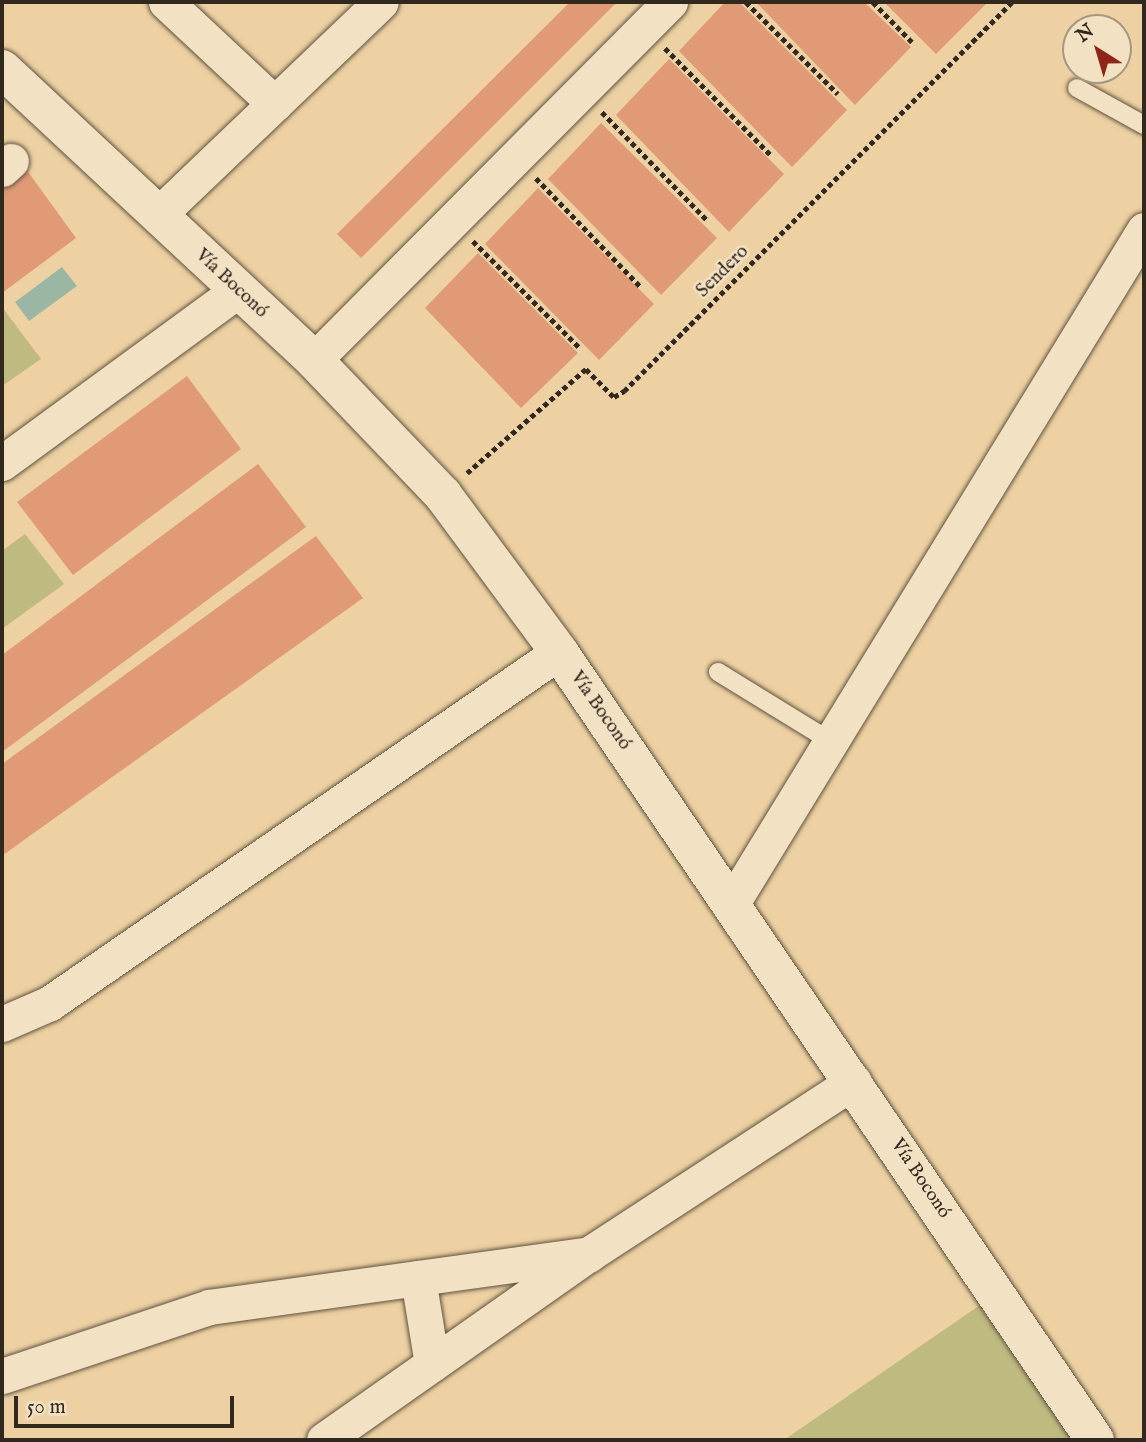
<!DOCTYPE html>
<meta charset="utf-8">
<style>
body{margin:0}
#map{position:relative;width:1146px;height:1442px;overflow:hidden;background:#edd1a2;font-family:"IM FELL English",serif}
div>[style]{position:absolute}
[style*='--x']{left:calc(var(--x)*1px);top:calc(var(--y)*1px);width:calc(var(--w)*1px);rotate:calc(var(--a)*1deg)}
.green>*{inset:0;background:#beba80}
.water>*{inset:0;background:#9ab7a3}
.building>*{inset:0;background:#e09a76}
.path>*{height:4.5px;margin-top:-2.25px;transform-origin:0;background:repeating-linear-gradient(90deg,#32291e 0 5px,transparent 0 8.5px)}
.roads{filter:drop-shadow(0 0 2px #61533f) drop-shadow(0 0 2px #61533f)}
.lane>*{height:18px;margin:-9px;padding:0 9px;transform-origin:9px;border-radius:9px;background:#f3e1c3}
.street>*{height:35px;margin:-17.5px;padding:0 17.5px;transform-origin:17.5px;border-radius:17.5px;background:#f3e1c3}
.secondary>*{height:38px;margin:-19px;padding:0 19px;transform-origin:19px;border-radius:19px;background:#f3e1c3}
span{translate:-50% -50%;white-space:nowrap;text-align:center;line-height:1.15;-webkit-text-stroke:5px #f3e1c3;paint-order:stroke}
.street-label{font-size:19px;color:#32291e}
.frame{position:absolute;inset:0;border:4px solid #32291e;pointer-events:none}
.north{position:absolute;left:1062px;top:14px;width:70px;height:70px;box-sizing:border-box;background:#f3e1c3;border:2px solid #a69781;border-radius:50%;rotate:323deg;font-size:19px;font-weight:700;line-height:28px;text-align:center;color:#32291e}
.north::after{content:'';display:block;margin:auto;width:24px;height:32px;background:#8f2418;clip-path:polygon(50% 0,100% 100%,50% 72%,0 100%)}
.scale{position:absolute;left:14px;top:1396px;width:220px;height:32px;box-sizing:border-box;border:4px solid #32291e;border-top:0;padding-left:9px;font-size:21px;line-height:24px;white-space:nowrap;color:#32291e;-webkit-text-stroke:5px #f3e1c3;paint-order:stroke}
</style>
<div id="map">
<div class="green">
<div style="clip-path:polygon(2px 307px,41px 359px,2px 386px)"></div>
<div style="clip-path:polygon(25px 534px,64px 584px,2px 629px,2px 551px)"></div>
<div style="clip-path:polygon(983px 1303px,1073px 1440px,784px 1440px)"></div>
</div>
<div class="water">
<div style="clip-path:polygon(62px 267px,77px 286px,29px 321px,15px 302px)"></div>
</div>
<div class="building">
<div style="clip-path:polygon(570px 2px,617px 2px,361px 258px,337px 234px)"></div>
<div style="clip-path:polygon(725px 2px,739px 2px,847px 110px,792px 167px,679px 51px)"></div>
<div style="clip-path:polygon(756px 2px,864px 2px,911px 47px,855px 105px)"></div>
<div style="clip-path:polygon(884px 2px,988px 2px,936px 54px)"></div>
<div style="clip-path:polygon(669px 59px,784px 174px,729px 232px,616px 115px)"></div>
<div style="clip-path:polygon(601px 123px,717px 238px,661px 295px,548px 179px)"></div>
<div style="clip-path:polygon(26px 169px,76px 238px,2px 293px,2px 187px)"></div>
<div style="clip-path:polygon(538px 188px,654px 304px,599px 360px,485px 244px)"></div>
<div style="clip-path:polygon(478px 253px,578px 353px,521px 408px,425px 308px)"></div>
<div style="clip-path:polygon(187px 376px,241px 449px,73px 575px,17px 502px)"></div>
<div style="clip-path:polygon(258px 464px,306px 527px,2px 752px,2px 655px)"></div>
<div style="clip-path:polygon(316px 536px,363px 598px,3px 855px,2px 764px)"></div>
</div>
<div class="path">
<div style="--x:746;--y:2;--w:130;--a:45"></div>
<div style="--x:873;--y:2;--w:56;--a:45.7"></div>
<div style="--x:665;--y:48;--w:151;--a:45.3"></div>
<div style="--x:602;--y:112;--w:151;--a:45.8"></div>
<div style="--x:536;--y:178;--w:150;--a:46.1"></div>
<div style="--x:473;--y:241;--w:151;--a:45"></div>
<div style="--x:467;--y:473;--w:158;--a:-41.2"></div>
<div style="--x:586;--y:369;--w:40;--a:45"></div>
<div style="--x:614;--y:397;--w:12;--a:-31"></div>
<div style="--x:624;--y:391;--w:549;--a:-45.07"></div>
</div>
<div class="roads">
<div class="lane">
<div style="--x:1077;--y:88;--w:77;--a:28.9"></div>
<div style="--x:718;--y:672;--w:132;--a:31.6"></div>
</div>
<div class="street">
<div style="--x:166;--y:2;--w:149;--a:43.1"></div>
<div style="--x:2;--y:169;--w:12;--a:-42"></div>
<div style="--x:158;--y:215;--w:308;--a:-43.7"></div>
<div style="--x:314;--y:360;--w:505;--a:-45.16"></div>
<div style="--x:2;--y:463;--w:293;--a:-36.2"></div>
<div style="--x:732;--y:903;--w:789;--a:-58.53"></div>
<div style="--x:2;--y:1024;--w:52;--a:-23.6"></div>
<div style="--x:50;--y:1003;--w:618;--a:-34.59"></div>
<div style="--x:418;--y:1278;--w:87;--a:80.8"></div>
<div style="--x:2;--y:1376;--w:218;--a:-18.4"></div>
<div style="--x:209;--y:1307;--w:384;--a:-7.9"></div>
<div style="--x:589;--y:1254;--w:316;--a:-33.1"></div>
<div style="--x:324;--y:1440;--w:317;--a:-35.1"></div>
</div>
<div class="secondary">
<div style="--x:2;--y:69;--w:427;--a:43"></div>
<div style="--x:314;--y:360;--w:187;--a:46.3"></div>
<div style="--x:443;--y:495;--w:195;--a:53.5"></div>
<div style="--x:559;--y:652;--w:953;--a:55.78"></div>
</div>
</div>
<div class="street-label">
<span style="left:723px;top:272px;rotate:-45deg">Sendero</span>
<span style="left:231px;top:284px;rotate:43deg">Vía Boconó</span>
<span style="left:600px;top:711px;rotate:55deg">Vía Boconó</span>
<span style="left:920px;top:1179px;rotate:56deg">Vía Boconó</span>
</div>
<div class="frame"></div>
<div class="north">N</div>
<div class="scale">50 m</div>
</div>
